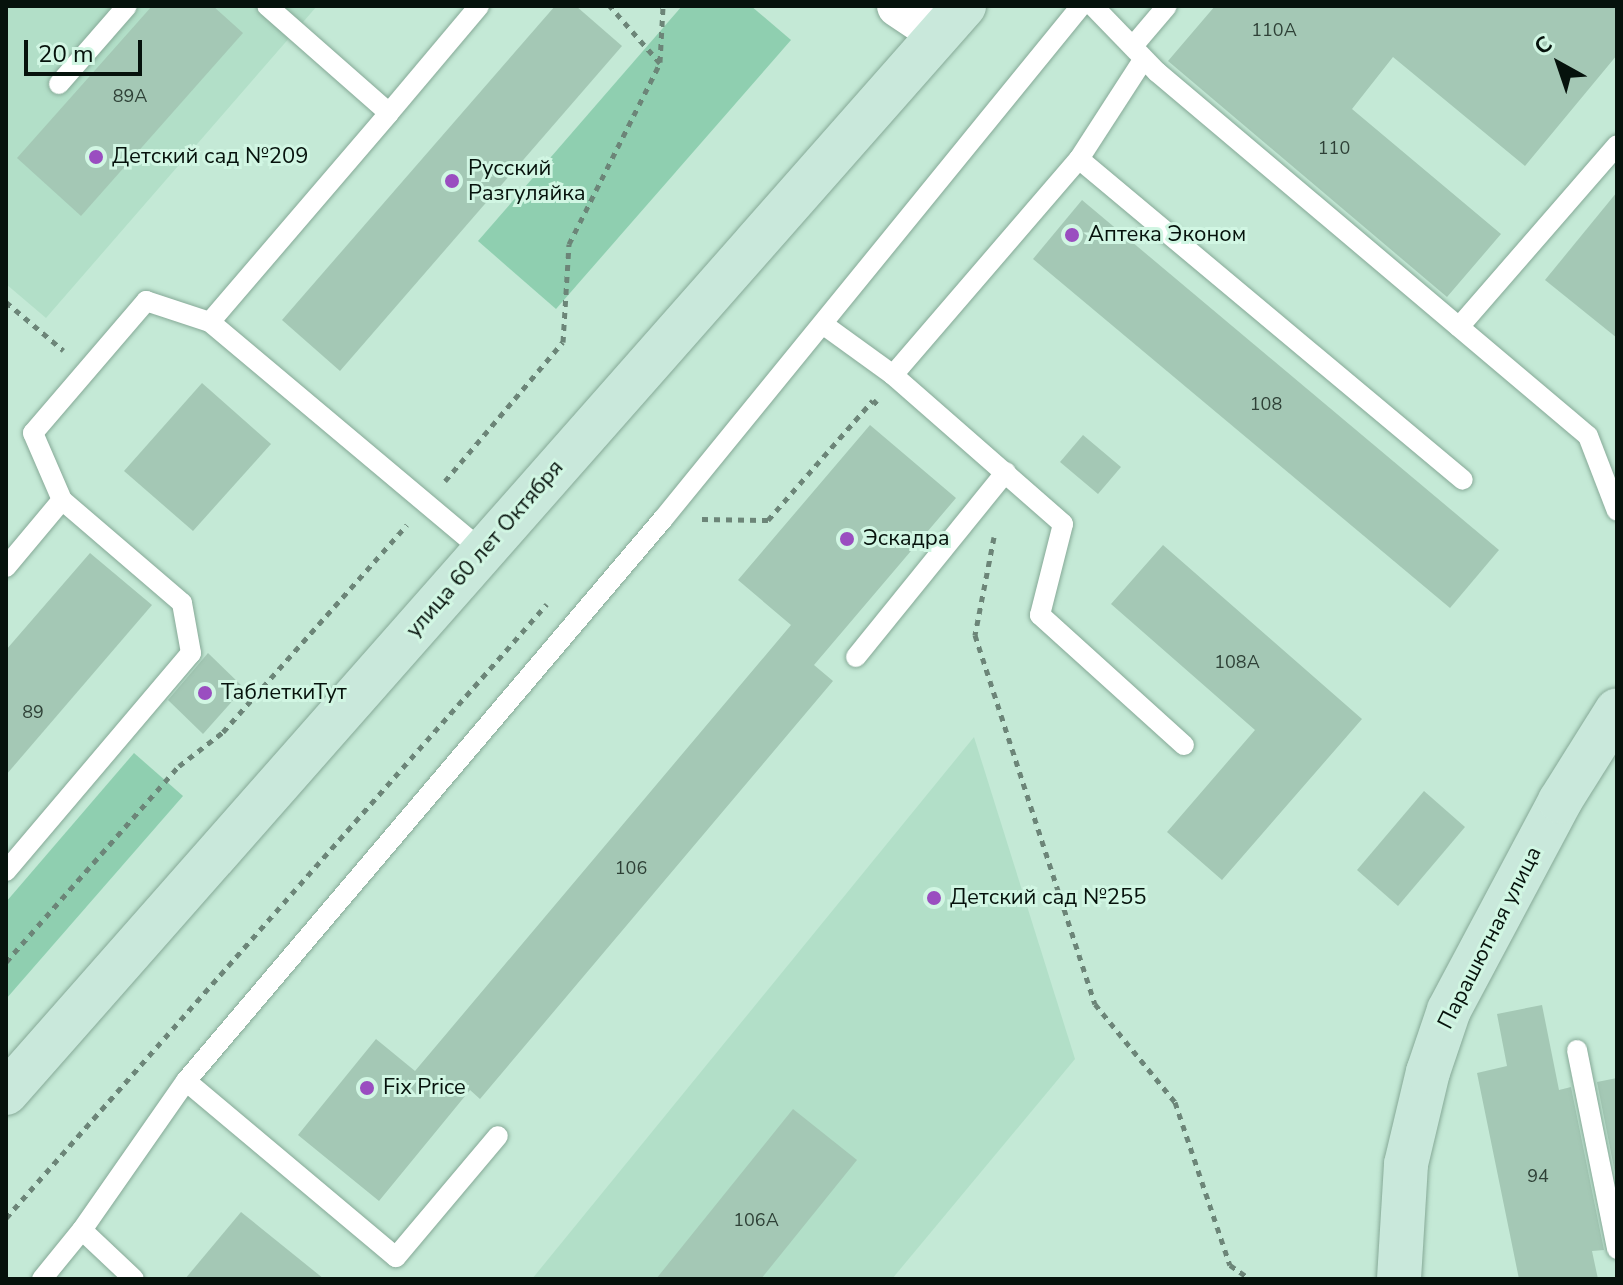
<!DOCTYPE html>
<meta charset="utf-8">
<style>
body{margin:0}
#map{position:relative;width:1623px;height:1285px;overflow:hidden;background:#c4e9d6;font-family:"Nunito Sans",sans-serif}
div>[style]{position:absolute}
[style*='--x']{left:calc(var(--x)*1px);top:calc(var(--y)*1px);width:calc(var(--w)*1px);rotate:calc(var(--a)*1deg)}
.built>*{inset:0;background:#b2dfc8}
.green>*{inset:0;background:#8fcfb0}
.building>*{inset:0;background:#a4c8b5}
.path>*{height:5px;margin-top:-2.5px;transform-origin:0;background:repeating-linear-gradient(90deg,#6c8578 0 6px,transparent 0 12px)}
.roads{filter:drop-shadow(0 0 2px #86a997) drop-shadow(0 0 2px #86a997)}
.lane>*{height:20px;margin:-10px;padding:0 10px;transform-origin:10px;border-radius:10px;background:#fff}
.street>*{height:42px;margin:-21px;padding:0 21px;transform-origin:21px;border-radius:21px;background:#fff}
.secondary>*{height:44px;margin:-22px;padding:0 22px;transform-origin:22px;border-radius:22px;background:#c9e8db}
.dots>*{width:22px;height:22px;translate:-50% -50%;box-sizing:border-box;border:4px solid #d1f6e3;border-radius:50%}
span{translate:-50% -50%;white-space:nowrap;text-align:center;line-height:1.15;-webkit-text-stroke:6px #d1f6e3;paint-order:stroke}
.number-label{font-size:18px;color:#2e4036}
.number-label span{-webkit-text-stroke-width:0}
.poi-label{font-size:22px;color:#06120c}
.left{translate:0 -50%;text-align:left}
.street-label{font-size:22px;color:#06120c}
.frame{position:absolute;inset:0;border:8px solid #06120c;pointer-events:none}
.north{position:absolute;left:1519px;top:24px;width:80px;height:80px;-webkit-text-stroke:6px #d1f6e3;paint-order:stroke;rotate:320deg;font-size:22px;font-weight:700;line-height:32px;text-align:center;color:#06120c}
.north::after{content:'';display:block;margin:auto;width:28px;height:36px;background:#06120c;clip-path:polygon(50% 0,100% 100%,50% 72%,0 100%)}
.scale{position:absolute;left:24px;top:40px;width:118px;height:36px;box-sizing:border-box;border:4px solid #06120c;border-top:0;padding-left:10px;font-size:24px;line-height:28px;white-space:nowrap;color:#06120c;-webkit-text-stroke:6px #d1f6e3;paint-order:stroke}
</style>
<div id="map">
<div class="built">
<div style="clip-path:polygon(6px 6px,317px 6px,46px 318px,6px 284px)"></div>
<div style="clip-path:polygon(974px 737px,1075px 1059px,892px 1279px,532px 1279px)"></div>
</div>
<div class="green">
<div style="clip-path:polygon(682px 6px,751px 6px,791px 40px,556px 309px,478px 241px)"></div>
<div style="clip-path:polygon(134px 753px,183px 796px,6px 999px,6px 902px)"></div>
</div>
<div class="building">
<div style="clip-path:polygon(152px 6px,213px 6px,243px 33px,81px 216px,17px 158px)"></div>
<div style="clip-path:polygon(555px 6px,576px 6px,622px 46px,340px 371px,282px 320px)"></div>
<div style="clip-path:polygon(1215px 6px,1617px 6px,1617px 55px,1525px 166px,1393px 57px,1352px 109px,1501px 234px,1447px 297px,1168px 61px)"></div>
<div style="clip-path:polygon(1617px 192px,1617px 338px,1545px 280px)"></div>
<div style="clip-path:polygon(1082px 200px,1499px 550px,1450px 608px,1033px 259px)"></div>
<div style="clip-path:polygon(202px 383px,271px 444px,193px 531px,124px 471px)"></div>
<div style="clip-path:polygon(870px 425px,956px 498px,814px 665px,833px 681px,480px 1099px,470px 1090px,379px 1201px,298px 1135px,376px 1039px,415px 1071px,791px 625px,738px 580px)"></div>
<div style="clip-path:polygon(1083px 435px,1121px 467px,1098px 494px,1060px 462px)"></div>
<div style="clip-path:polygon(1163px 545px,1362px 719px,1222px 880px,1167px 832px,1255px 730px,1111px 604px)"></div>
<div style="clip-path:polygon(90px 553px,152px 605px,6px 775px,6px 650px)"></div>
<div style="clip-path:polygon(208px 653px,244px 688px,203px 734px,168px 700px)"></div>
<div style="clip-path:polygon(1424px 791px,1465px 827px,1398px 906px,1357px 870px)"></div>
<div style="clip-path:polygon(1542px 1005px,1559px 1090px,1571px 1087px,1604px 1250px,1592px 1251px,1598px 1279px,1519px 1279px,1477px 1073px,1507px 1066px,1497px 1014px)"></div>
<div style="clip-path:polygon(1617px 1078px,1617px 1183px,1597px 1082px)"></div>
<div style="clip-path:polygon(793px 1109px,857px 1160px,761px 1279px,656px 1279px)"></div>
<div style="clip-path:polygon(241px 1212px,324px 1279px,185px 1279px)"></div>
</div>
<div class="path">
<div style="--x:660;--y:62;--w:56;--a:-86.9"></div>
<div style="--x:6;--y:302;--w:75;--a:40.1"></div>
<div style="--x:445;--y:481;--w:182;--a:-49.7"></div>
<div style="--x:563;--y:342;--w:98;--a:-86.5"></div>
<div style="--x:569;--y:244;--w:203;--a:-63.3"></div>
<div style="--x:660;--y:63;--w:76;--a:-131.3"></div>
<div style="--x:702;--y:519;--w:66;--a:0.9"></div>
<div style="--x:768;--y:520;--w:159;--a:-48.8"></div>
<div style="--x:873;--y:400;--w:6;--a:45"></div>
<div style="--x:994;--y:537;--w:100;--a:101"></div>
<div style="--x:975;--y:635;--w:388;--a:72"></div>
<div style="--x:1095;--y:1004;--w:127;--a:50.8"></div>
<div style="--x:1175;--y:1102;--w:172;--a:71.4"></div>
<div style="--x:1230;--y:1265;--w:24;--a:35"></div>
<div style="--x:6;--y:962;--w:261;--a:-48.6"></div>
<div style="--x:179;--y:766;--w:56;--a:-37.7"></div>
<div style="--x:223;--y:732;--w:277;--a:-48.4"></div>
<div style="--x:6;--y:1218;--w:818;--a:-48.62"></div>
</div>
<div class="roads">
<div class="lane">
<div style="--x:1093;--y:6;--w:92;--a:45.9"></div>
<div style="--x:1157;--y:72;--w:564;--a:40.18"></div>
<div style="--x:1588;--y:436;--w:80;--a:68.9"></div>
<div style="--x:1133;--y:46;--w:52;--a:-49.6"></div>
<div style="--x:59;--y:84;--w:103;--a:-48.9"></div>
<div style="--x:389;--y:113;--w:140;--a:-49.9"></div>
<div style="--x:1079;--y:159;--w:500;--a:39.89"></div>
<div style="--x:210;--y:322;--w:275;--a:-49.4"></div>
<div style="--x:389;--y:113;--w:162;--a:-138.7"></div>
<div style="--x:824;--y:325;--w:85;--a:35.9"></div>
<div style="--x:893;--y:375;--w:226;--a:41.2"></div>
<div style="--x:1063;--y:524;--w:94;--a:104.2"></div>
<div style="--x:1040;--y:615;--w:194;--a:42.1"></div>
<div style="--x:1459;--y:327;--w:241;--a:-49"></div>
<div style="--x:893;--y:375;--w:285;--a:-49.3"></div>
<div style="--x:1079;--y:159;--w:118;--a:-57.1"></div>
<div style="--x:62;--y:500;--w:73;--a:-113.4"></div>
<div style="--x:33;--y:433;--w:174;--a:-49.4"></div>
<div style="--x:146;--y:301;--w:67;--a:18.2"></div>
<div style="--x:210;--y:322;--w:356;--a:40"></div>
<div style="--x:6;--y:567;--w:87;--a:-50.1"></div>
<div style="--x:62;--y:500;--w:158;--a:40.6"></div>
<div style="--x:182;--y:603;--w:51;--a:79.8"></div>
<div style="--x:191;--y:653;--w:286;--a:130.3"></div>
<div style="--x:856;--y:657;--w:238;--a:-51"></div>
<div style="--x:1577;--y:1050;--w:203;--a:78.6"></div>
<div style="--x:186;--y:1081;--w:274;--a:40"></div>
<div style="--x:396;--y:1257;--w:158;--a:-49.9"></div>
<div style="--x:82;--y:1230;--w:71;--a:43.3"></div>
<div style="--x:42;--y:1279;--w:63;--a:-50.8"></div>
<div style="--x:82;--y:1230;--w:182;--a:-55.1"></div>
<div style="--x:186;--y:1081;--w:737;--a:-49.68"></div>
<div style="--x:663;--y:519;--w:662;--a:-50.83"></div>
</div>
<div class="street">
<div style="--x:898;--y:6;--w:50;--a:33.7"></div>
</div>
<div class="secondary">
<div style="--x:6;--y:1093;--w:1449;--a:-48.61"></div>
<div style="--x:1399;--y:1279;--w:115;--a:-86.5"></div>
<div style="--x:1406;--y:1164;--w:95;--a:-76.6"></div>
<div style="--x:1428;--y:1072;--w:65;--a:-71.3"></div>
<div style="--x:1449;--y:1010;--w:237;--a:-62"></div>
<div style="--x:1560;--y:801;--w:107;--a:-57.9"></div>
</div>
</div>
<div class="dots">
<div style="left:96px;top:157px;background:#9a4ec0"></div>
<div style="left:452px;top:181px;background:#9a4ec0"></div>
<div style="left:1072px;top:235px;background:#9a4ec0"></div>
<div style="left:847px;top:539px;background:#9a4ec0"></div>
<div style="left:205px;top:693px;background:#9a4ec0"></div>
<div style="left:934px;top:898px;background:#9a4ec0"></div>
<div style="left:367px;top:1088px;background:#9a4ec0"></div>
</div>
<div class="number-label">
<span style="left:1274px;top:30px">110А</span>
<span style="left:130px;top:96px">89А</span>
<span style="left:1334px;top:148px">110</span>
<span style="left:1266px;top:404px">108</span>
<span style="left:1237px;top:662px">108А</span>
<span style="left:33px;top:712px">89</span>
<span style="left:631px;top:868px">106</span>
<span style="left:1538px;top:1176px">94</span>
<span style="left:756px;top:1220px">106А</span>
</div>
<div class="poi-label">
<span class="left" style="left:112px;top:157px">Детский сад №209</span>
<span class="left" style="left:468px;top:181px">Русский<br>Разгуляйка</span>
<span class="left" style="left:1088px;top:235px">Аптека Эконом</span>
<span class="left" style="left:863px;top:539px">Эскадра</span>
<span class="left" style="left:221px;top:693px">ТаблеткиТут</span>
<span class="left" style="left:950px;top:898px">Детский сад №255</span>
<span class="left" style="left:383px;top:1088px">Fix Price</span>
</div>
<div class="street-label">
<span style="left:485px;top:549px;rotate:-49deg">улица 60 лет Октября</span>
<span style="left:1490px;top:938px;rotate:-63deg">Парашютная улица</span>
</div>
<div class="frame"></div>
<div class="north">С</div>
<div class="scale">20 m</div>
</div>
